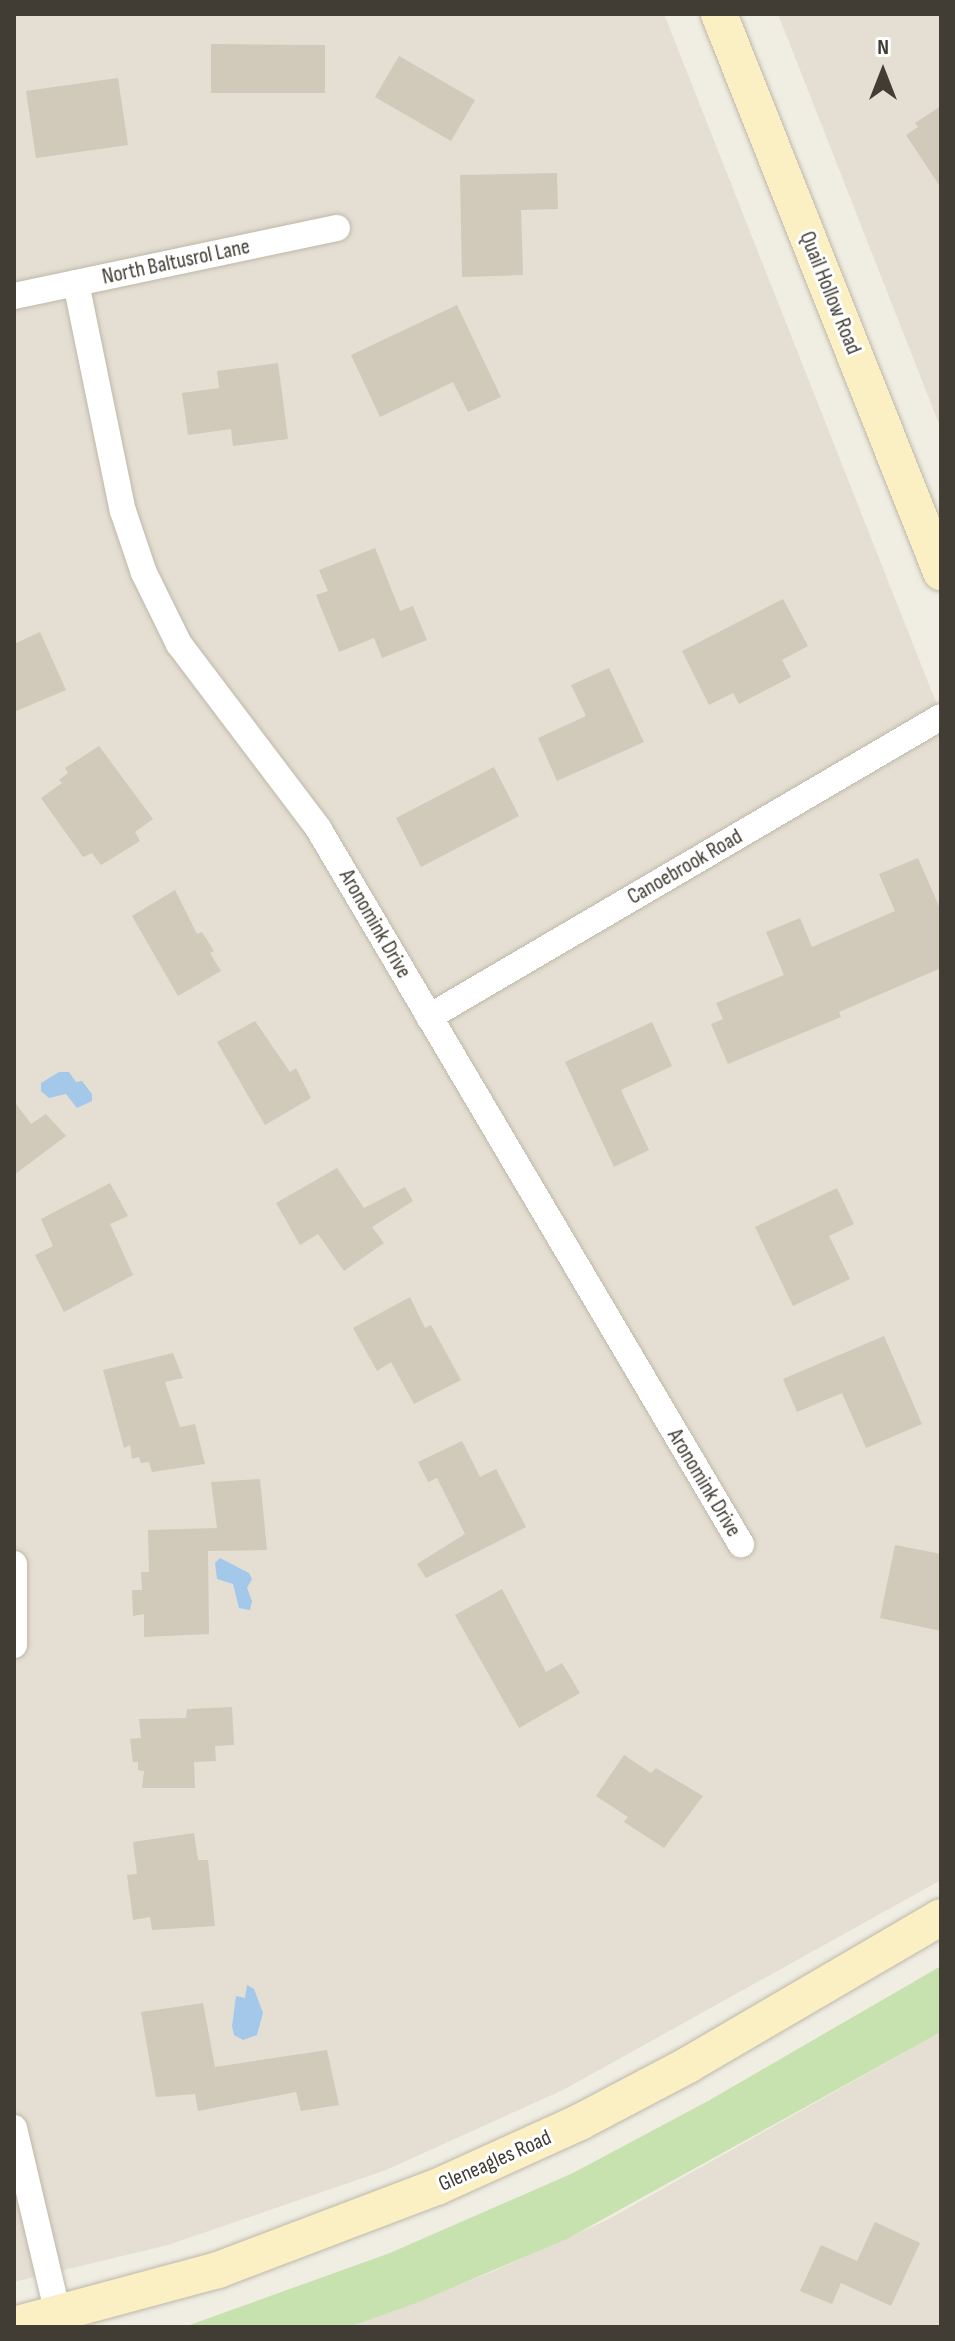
<!DOCTYPE html>
<style>
body{margin:0}
#map{position:relative;width:955px;height:2341px;overflow:hidden;background:#f0ede3;font-family:"Sofia Sans Condensed",sans-serif}
div>[style]{position:absolute}
[style*='--x']{left:calc(var(--x)*1px);top:calc(var(--y)*1px);width:calc(var(--w)*1px);rotate:calc(var(--a)*1deg)}
.residential>*{inset:0;background:#e4dfd2}
.green>*{inset:0;background:#c7e2ae}
.water>*{inset:0;background:#a3c8e9}
.building>*{inset:0;background:#d1c9ba}
.roads{filter:drop-shadow(0 0 2px #beb8aa) drop-shadow(0 0 2px #beb8aa)}
.street>*{height:26px;margin:-13px;padding:0 13px;transform-origin:13px;border-radius:13px;background:#fff}
.secondary>*{height:36px;margin:-18px;padding:0 18px;transform-origin:18px;border-radius:18px;background:#faf0c3}
span{translate:-50% -50%;white-space:nowrap;text-align:center;line-height:1.15;-webkit-text-stroke:6px #fff;paint-order:stroke}
.street-label{font-size:22px;color:#413d34}
.frame{position:absolute;inset:0;border:16px solid #413d34;pointer-events:none}
.north{position:absolute;left:843px;top:32px;width:80px;height:80px;-webkit-text-stroke:6px #fff;paint-order:stroke;rotate:0deg;font-size:22px;font-weight:700;line-height:32px;text-align:center;color:#413d34}
.north::after{content:'';display:block;margin:auto;width:28px;height:36px;background:#413d34;clip-path:polygon(50% 0,100% 100%,50% 72%,0 100%)}
</style>
<div id="map">
<div class="residential">
<div style="clip-path:polygon(14px 14px,664px 14px,941px 715px,941px 1880px,563px 2090px,386px 2170px,168px 2245px,14px 2282px)"></div>
<div style="clip-path:polygon(778px 14px,941px 14px,941px 429px)"></div>
<div style="clip-path:polygon(941px 2032px,941px 2327px,349px 2327px,492px 2272px,607px 2220px)"></div>
</div>
<div class="green">
<div style="clip-path:polygon(941px 1966px,941px 2032px,567px 2239px,416px 2303px,349px 2327px,184px 2327px,390px 2253px,573px 2173px,708px 2101px)"></div>
</div>
<div class="water">
<div style="clip-path:polygon(59px 1072px,69px 1072px,76px 1082px,82px 1081px,92px 1094px,92px 1101px,77px 1108px,66px 1094px,49px 1098px,41px 1091px,41px 1083px)"></div>
<div style="clip-path:polygon(220px 1558px,249px 1573px,252px 1579px,247px 1588px,252px 1601px,250px 1610px,239px 1608px,233px 1584px,217px 1579px,215px 1563px)"></div>
<div style="clip-path:polygon(247px 1985px,254px 1989px,263px 2013px,257px 2035px,243px 2040px,234px 2035px,232px 2026px,236px 1996px,245px 1998px)"></div>
</div>
<div class="building">
<div style="clip-path:polygon(211px 44px,325px 45px,325px 93px,211px 93px)"></div>
<div style="clip-path:polygon(399px 56px,475px 100px,451px 141px,375px 97px)"></div>
<div style="clip-path:polygon(118px 78px,128px 145px,36px 158px,26px 91px)"></div>
<div style="clip-path:polygon(941px 106px,941px 188px,906px 135px,918px 127px,915px 123px)"></div>
<div style="clip-path:polygon(557px 173px,558px 209px,521px 210px,523px 275px,462px 277px,460px 175px)"></div>
<div style="clip-path:polygon(457px 305px,501px 397px,468px 412px,453px 382px,380px 417px,351px 355px)"></div>
<div style="clip-path:polygon(278px 363px,288px 439px,233px 446px,231px 429px,188px 435px,182px 393px,219px 388px,217px 371px)"></div>
<div style="clip-path:polygon(375px 548px,400px 611px,413px 606px,427px 640px,382px 658px,374px 638px,339px 652px,316px 595px,328px 591px,319px 570px)"></div>
<div style="clip-path:polygon(783px 599px,808px 646px,782px 660px,791px 677px,739px 704px,733px 693px,709px 705px,682px 651px)"></div>
<div style="clip-path:polygon(40px 632px,66px 690px,14px 712px,14px 644px)"></div>
<div style="clip-path:polygon(609px 668px,644px 742px,557px 781px,538px 738px,586px 716px,571px 685px)"></div>
<div style="clip-path:polygon(99px 746px,153px 819px,135px 832px,140px 841px,101px 865px,92px 853px,83px 857px,41px 798px,62px 783px,59px 780px,68px 773px,65px 768px)"></div>
<div style="clip-path:polygon(494px 767px,519px 816px,421px 867px,396px 818px)"></div>
<div style="clip-path:polygon(918px 858px,941px 911px,941px 968px,839px 1012px,841px 1017px,728px 1064px,711px 1024px,723px 1019px,716px 1003px,784px 975px,766px 932px,800px 918px,812px 947px,895px 911px,879px 874px)"></div>
<div style="clip-path:polygon(175px 890px,197px 934px,202px 932px,214px 951px,210px 953px,221px 971px,178px 996px,132px 916px)"></div>
<div style="clip-path:polygon(255px 1021px,290px 1072px,296px 1068px,311px 1098px,265px 1125px,217px 1042px)"></div>
<div style="clip-path:polygon(652px 1022px,672px 1066px,621px 1090px,649px 1150px,614px 1167px,565px 1062px)"></div>
<div style="clip-path:polygon(14px 1101px,31px 1124px,46px 1114px,66px 1136px,14px 1175px)"></div>
<div style="clip-path:polygon(337px 1168px,364px 1208px,405px 1187px,413px 1201px,372px 1227px,384px 1243px,344px 1271px,318px 1234px,300px 1245px,276px 1203px)"></div>
<div style="clip-path:polygon(110px 1183px,128px 1216px,110px 1224px,133px 1275px,64px 1312px,35px 1255px,53px 1246px,41px 1219px)"></div>
<div style="clip-path:polygon(837px 1188px,854px 1224px,829px 1236px,850px 1279px,793px 1306px,755px 1227px)"></div>
<div style="clip-path:polygon(410px 1297px,425px 1328px,431px 1325px,461px 1380px,414px 1404px,391px 1362px,377px 1371px,353px 1328px)"></div>
<div style="clip-path:polygon(884px 1336px,922px 1424px,866px 1448px,842px 1393px,797px 1412px,783px 1379px)"></div>
<div style="clip-path:polygon(173px 1353px,183px 1378px,165px 1382px,180px 1427px,195px 1424px,205px 1464px,152px 1472px,149px 1462px,141px 1463px,139px 1457px,132px 1459px,130px 1445px,124px 1448px,103px 1370px)"></div>
<div style="clip-path:polygon(462px 1441px,480px 1477px,496px 1469px,526px 1527px,426px 1578px,417px 1564px,465px 1534px,437px 1478px,428px 1482px,418px 1462px)"></div>
<div style="clip-path:polygon(260px 1479px,267px 1550px,208px 1551px,209px 1634px,144px 1637px,144px 1614px,133px 1616px,132px 1590px,142px 1590px,141px 1572px,149px 1572px,148px 1530px,217px 1528px,211px 1482px)"></div>
<div style="clip-path:polygon(895px 1545px,941px 1554px,941px 1631px,880px 1618px)"></div>
<div style="clip-path:polygon(502px 1589px,546px 1672px,562px 1663px,580px 1693px,519px 1728px,455px 1615px)"></div>
<div style="clip-path:polygon(232px 1707px,234px 1745px,215px 1746px,216px 1761px,194px 1762px,195px 1788px,142px 1788px,144px 1771px,138px 1770px,138px 1762px,133px 1762px,130px 1739px,141px 1738px,139px 1719px,186px 1718px,187px 1709px)"></div>
<div style="clip-path:polygon(624px 1755px,651px 1773px,656px 1768px,703px 1796px,664px 1848px,624px 1822px,628px 1817px,596px 1796px)"></div>
<div style="clip-path:polygon(194px 1833px,198px 1860px,208px 1860px,215px 1926px,152px 1930px,150px 1917px,133px 1920px,127px 1875px,137px 1874px,133px 1842px)"></div>
<div style="clip-path:polygon(203px 2003px,215px 2067px,327px 2050px,339px 2105px,301px 2111px,296px 2092px,198px 2111px,195px 2094px,156px 2097px,141px 2012px)"></div>
<div style="clip-path:polygon(875px 2222px,920px 2243px,891px 2306px,841px 2283px,832px 2304px,800px 2291px,821px 2245px,857px 2261px)"></div>
</div>
<div class="roads">
<div class="street">
<div style="--x:76;--y:283;--w:233;--a:78.4"></div>
<div style="--x:123;--y:511;--w:65;--a:71.3"></div>
<div style="--x:144;--y:573;--w:79;--a:63.8"></div>
<div style="--x:179;--y:644;--w:231;--a:52.9"></div>
<div style="--x:318;--y:828;--w:832;--a:59.43"></div>
<div style="--x:14;--y:296;--w:330;--a:-11.9"></div>
<div style="--x:429;--y:1017;--w:593;--a:-30.37"></div>
<div style="--x:14;--y:1564;--w:81;--a:90"></div>
<div style="--x:14;--y:2128;--w:204;--a:76.7"></div>
</div>
<div class="secondary">
<div style="--x:719;--y:14;--w:601;--a:68.3"></div>
<div style="--x:14;--y:2325;--w:211;--a:-15.1"></div>
<div style="--x:218;--y:2270;--w:234;--a:-20.8"></div>
<div style="--x:437;--y:2187;--w:157;--a:-24.4"></div>
<div style="--x:580;--y:2122;--w:122;--a:-27.8"></div>
<div style="--x:688;--y:2065;--w:293;--a:-30.3"></div>
</div>
</div>
<div class="street-label">
<span style="left:176px;top:262px;rotate:-12deg">North Baltusrol Lane</span>
<span style="left:830px;top:293px;rotate:68deg">Quail Hollow Road</span>
<span style="left:685px;top:867px;rotate:-30deg">Canoebrook Road</span>
<span style="left:375px;top:924px;rotate:60deg">Aronomink Drive</span>
<span style="left:704px;top:1483px;rotate:59deg">Aronomink Drive</span>
<span style="left:495px;top:2161px;rotate:-24deg">Gleneagles Road</span>
</div>
<div class="frame"></div>
<div class="north">N</div>
</div>
